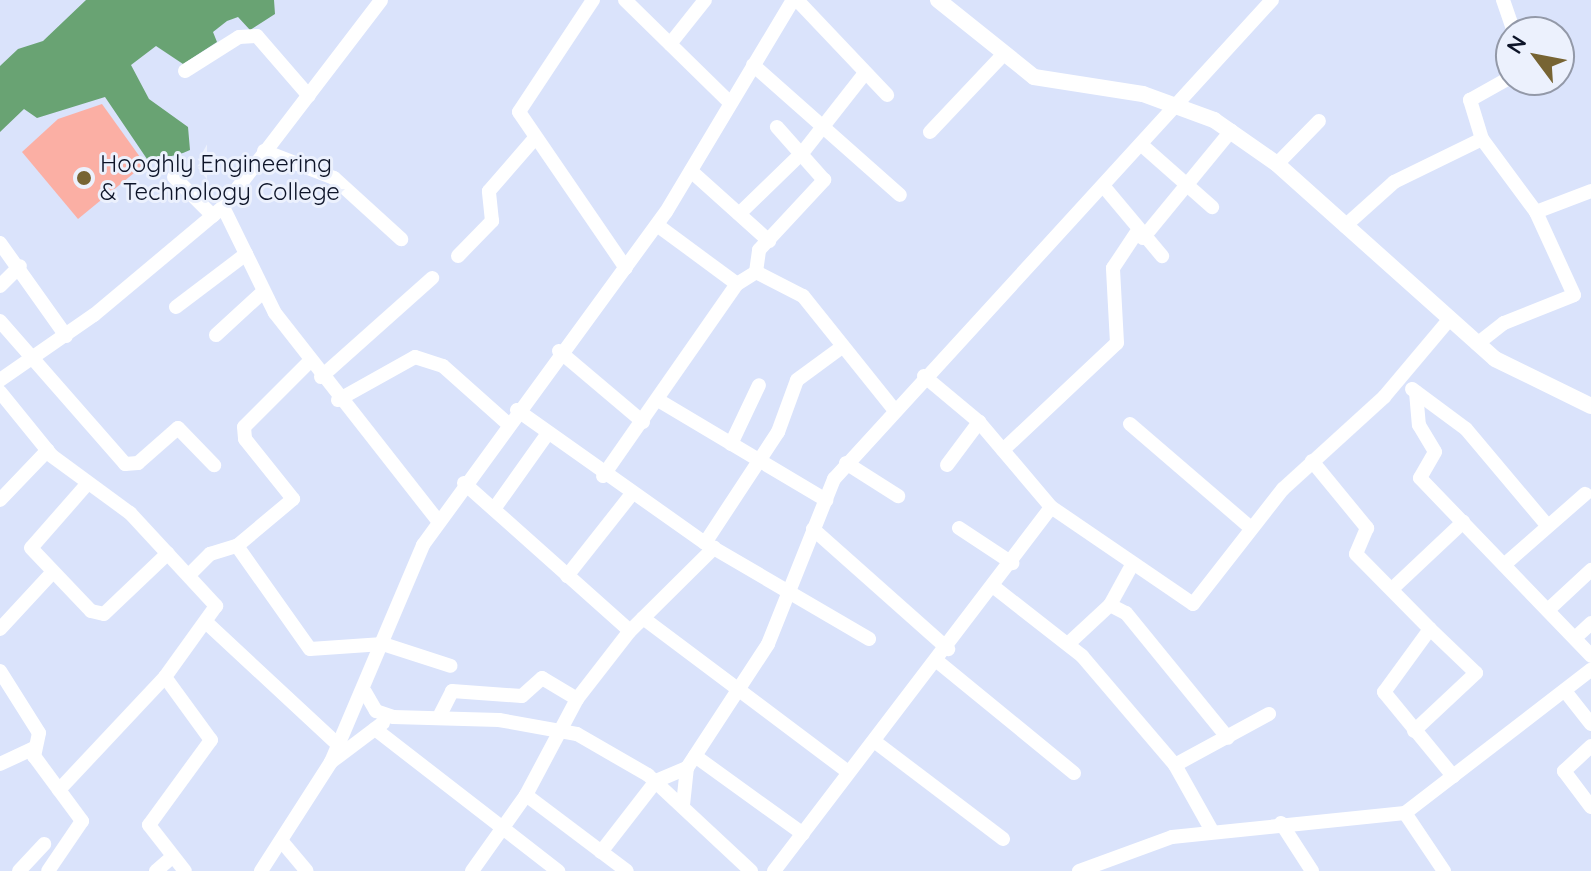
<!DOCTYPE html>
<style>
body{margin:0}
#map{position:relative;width:1591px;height:871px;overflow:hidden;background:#dae3fb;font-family:Quicksand,sans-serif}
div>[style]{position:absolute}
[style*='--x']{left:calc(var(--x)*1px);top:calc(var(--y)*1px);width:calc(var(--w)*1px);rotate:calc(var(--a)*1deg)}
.green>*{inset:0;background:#fbafa4}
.water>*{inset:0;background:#69a373}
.minor>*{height:14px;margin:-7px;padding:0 7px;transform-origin:7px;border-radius:7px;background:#fff}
.tertiary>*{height:16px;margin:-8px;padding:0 8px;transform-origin:8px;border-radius:8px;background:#fff}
.dots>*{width:22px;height:22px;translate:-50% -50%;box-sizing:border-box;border:4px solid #ecf1fd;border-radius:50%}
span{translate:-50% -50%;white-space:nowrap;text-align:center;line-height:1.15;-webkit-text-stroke:6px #ecf1fd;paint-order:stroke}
.poi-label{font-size:24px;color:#0d1428}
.left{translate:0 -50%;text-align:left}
.north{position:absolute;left:1495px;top:16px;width:80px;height:80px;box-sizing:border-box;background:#ecf1fd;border:2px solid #9399a8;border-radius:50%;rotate:302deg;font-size:22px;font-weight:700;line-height:32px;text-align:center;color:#0d1428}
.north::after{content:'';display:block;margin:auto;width:28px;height:36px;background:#776433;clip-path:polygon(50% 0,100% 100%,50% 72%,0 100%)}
</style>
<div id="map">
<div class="green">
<div style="clip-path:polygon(102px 104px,145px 164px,78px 219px,22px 152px,58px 119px)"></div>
</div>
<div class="water">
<div style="clip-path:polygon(86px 0,274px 0,275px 14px,250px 30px,238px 17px,227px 21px,213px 32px,217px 42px,183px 64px,156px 46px,131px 65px,149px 99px,188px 127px,190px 150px,183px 153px,149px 162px,105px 97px,37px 118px,24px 109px,0 132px,0 66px,18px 49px,43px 41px)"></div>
</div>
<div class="minor">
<div style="--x:593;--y:0;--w:134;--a:123.5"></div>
<div style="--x:519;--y:112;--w:189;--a:55.6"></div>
<div style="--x:625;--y:0;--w:147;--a:44.4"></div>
<div style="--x:797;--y:0;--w:131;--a:46.5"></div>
<div style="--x:1503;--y:0;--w:34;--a:71"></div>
<div style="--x:670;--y:44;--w:56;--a:-51.5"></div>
<div style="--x:753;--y:65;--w:196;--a:41.5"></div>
<div style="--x:185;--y:71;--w:64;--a:-32.2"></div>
<div style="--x:239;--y:37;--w:18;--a:-3"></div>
<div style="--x:257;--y:36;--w:79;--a:49.1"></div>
<div style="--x:930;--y:132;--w:103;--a:-46.6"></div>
<div style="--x:1482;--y:139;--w:41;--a:-107.1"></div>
<div style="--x:1470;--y:100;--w:47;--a:-29.3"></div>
<div style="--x:1144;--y:147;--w:91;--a:41.4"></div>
<div style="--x:264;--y:151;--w:75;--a:21.1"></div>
<div style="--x:334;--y:178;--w:91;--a:42.3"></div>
<div style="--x:1277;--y:164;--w:60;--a:-45.7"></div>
<div style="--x:691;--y:171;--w:105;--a:41.9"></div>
<div style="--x:174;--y:177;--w:55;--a:45"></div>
<div style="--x:1105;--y:188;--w:89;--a:50"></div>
<div style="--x:223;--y:207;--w:118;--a:63.9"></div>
<div style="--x:275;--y:313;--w:264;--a:51.9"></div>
<div style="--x:739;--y:214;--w:89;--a:-44.1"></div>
<div style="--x:803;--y:152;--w:100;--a:-51.9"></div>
<div style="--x:657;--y:225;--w:99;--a:36.4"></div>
<div style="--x:1345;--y:226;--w:66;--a:-41.9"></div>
<div style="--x:1394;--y:182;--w:98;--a:-26"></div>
<div style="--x:1482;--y:139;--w:91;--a:53.5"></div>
<div style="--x:1536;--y:212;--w:59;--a:-20.9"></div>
<div style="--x:1143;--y:238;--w:139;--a:-50.6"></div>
<div style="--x:0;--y:243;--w:114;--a:54.6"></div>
<div style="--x:458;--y:256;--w:49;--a:-45.8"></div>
<div style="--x:492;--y:221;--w:30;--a:-96"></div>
<div style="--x:489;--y:191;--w:70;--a:-49"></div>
<div style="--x:756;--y:272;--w:22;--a:-82"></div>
<div style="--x:759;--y:250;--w:96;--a:-47.1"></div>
<div style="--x:824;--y:180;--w:71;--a:-131.6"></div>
<div style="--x:0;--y:286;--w:28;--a:-45"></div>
<div style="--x:176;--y:307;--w:88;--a:-37.1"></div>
<div style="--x:0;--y:321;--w:190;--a:48.8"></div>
<div style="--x:125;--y:464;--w:13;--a:-4"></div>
<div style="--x:138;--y:463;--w:53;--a:-41.2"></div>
<div style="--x:178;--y:428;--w:52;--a:45.8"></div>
<div style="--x:216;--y:335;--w:64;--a:-42.5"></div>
<div style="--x:1477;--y:344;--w:34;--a:-38"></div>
<div style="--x:1504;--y:323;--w:75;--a:-21.8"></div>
<div style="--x:1574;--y:295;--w:91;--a:-114.6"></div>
<div style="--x:559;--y:351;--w:110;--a:40.2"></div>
<div style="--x:310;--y:361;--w:93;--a:135"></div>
<div style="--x:244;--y:427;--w:12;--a:85"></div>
<div style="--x:245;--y:439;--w:77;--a:51.3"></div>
<div style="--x:293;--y:499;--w:73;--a:140"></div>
<div style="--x:237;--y:546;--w:126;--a:54.7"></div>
<div style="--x:310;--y:649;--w:73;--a:-3.9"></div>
<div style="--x:383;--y:644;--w:71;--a:17.9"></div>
<div style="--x:924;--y:376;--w:72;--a:39.9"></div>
<div style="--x:979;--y:422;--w:111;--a:49.7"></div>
<div style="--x:1051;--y:507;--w:172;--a:34.3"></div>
<div style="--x:1193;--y:604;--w:146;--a:-52"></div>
<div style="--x:1283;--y:489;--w:137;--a:-42.3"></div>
<div style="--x:1384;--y:397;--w:99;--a:-49.9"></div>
<div style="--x:321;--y:377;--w:149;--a:-41.7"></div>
<div style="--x:0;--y:380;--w:114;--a:-34.7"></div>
<div style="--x:94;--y:315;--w:168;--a:-39.9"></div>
<div style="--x:223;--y:207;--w:260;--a:-52.6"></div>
<div style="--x:1412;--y:389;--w:67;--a:36.5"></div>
<div style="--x:1466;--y:429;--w:124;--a:49.9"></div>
<div style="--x:0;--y:392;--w:82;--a:50.9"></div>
<div style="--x:52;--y:456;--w:97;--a:36.2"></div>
<div style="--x:130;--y:513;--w:127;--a:47.2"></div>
<div style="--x:216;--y:606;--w:87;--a:125.7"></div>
<div style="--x:165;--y:677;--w:155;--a:133.2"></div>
<div style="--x:1416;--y:392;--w:33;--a:85"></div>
<div style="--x:1419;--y:425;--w:31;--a:59"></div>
<div style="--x:1435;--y:452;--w:30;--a:120"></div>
<div style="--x:1420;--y:478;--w:247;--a:46.1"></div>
<div style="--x:338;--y:400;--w:88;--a:-29.2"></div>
<div style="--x:415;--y:357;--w:29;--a:18"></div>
<div style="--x:443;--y:366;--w:86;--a:41.7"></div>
<div style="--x:658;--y:400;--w:196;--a:30.8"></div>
<div style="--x:517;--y:410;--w:230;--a:35.3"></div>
<div style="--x:705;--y:543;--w:190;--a:30.3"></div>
<div style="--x:1130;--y:424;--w:160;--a:40.7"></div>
<div style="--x:731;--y:444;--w:65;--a:-64.6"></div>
<div style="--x:1003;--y:450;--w:156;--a:-43.2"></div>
<div style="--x:1117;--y:343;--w:75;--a:-93.1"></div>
<div style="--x:1113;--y:268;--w:43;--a:-56.3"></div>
<div style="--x:1312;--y:461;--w:87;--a:50.6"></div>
<div style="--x:1367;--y:528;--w:28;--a:113"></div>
<div style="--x:1356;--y:554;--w:105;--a:45.4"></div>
<div style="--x:1430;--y:629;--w:78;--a:126.1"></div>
<div style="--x:1384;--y:692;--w:109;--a:50.6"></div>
<div style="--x:846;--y:463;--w:62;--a:32.4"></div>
<div style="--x:947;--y:465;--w:54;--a:-53.3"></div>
<div style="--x:603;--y:476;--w:234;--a:-55.1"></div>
<div style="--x:737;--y:284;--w:22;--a:-32"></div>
<div style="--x:756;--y:272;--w:53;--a:27.1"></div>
<div style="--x:803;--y:296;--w:147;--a:51.3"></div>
<div style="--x:88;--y:483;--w:86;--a:131.2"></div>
<div style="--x:31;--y:548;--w:87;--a:46.4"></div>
<div style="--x:91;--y:611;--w:13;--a:13"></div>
<div style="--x:104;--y:614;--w:88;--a:-43.6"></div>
<div style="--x:464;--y:483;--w:222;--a:41.7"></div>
<div style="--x:0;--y:500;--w:69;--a:-46.2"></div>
<div style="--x:494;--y:509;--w:93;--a:-54.6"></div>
<div style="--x:959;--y:528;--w:64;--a:33.4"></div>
<div style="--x:813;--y:529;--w:181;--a:41.6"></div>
<div style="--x:705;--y:543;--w:133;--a:-56.7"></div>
<div style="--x:778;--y:432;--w:55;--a:-69.9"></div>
<div style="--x:797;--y:380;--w:56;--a:-36.3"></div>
<div style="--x:1504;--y:565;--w:108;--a:-41.2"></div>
<div style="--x:189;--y:575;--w:30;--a:-45"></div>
<div style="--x:210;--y:554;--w:28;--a:-17"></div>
<div style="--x:567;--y:576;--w:103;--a:-51.7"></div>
<div style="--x:994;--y:587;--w:112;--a:38.1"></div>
<div style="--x:1082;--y:656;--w:143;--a:49.5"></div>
<div style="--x:1175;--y:765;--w:76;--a:60.7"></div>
<div style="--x:1392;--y:589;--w:98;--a:-43.3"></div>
<div style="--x:1110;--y:605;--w:18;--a:27"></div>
<div style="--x:1126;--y:613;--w:161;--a:50.8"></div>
<div style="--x:1548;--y:610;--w:59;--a:-42.9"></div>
<div style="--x:643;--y:618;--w:256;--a:36.9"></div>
<div style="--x:208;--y:624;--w:178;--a:42.9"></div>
<div style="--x:0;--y:629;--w:75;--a:-47.2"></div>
<div style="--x:1575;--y:638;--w:22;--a:-43"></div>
<div style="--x:1069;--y:643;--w:56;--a:-42.8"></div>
<div style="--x:1110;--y:605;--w:46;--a:-61.2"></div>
<div style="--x:937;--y:661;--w:177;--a:39.3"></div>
<div style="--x:0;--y:671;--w:73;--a:57.8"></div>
<div style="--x:39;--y:733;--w:24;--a:102"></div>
<div style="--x:34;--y:756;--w:81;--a:53.6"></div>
<div style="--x:82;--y:821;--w:60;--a:124.2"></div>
<div style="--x:165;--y:677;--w:78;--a:53.9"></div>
<div style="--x:211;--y:740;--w:105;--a:126.1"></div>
<div style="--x:149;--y:825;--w:58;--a:52"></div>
<div style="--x:1565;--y:691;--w:42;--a:51.8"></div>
<div style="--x:365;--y:692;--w:22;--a:60"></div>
<div style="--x:376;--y:711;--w:18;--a:19"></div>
<div style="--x:393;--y:717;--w:106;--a:1.6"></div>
<div style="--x:499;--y:720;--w:79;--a:10.2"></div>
<div style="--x:577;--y:734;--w:82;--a:30"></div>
<div style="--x:648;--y:775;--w:141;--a:43"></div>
<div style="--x:439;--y:717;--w:29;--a:-63"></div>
<div style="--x:452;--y:691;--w:70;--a:4.1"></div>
<div style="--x:522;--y:696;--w:27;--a:-42"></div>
<div style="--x:542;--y:678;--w:41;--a:31"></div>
<div style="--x:375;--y:729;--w:232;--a:37.8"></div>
<div style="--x:1414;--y:731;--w:85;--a:-43.1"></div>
<div style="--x:1476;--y:673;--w:64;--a:-136.3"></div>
<div style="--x:874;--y:741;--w:162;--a:37.2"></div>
<div style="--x:1591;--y:746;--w:37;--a:137"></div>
<div style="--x:1564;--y:771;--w:45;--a:53.1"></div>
<div style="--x:695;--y:756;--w:133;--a:35.8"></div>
<div style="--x:331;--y:762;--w:65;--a:-36.9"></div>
<div style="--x:0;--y:764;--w:38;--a:-25"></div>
<div style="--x:1175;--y:765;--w:107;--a:-28.5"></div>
<div style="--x:526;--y:795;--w:126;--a:37"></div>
<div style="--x:683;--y:805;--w:37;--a:-84"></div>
<div style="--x:687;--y:768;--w:148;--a:-56.8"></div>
<div style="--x:768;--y:644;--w:178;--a:-68.2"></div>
<div style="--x:834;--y:479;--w:649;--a:-47.56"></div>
<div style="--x:1405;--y:813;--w:70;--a:56.1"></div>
<div style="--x:1281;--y:823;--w:57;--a:57.1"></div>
<div style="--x:284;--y:844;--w:35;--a:50"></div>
<div style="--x:601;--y:852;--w:90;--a:-52.2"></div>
<div style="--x:656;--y:781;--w:34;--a:-23"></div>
<div style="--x:19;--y:871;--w:37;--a:-47"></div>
<div style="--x:156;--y:871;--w:21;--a:-41"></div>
<div style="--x:261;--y:871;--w:130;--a:-57.3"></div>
<div style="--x:331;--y:762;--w:236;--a:-67"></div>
<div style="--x:423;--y:545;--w:412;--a:-53.9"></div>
<div style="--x:666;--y:212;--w:247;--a:-59.1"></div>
<div style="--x:472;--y:871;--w:93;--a:-54.6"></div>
<div style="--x:526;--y:795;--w:109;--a:-62"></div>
<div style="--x:577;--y:699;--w:85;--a:-52.2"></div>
<div style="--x:629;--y:632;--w:120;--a:-44.7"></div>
<div style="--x:774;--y:871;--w:457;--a:-52.7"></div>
<div style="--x:1079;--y:871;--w:99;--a:-20.1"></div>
<div style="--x:1172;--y:837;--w:234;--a:-5.9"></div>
<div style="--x:1405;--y:813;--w:235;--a:-37.6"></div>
</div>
<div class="tertiary">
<div style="--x:938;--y:0;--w:123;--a:38.7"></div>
<div style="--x:1034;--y:77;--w:110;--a:8.9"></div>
<div style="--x:1143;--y:94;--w:76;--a:20.1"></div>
<div style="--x:1214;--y:120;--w:77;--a:34.9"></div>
<div style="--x:1277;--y:164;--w:292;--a:41.8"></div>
<div style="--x:1495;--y:359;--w:107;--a:26.1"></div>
</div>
<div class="dots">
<div style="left:84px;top:178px;background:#776433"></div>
</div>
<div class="poi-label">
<span class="left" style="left:100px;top:178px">Hooghly Engineering<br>&amp; Technology College</span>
</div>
<div class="north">N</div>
</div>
